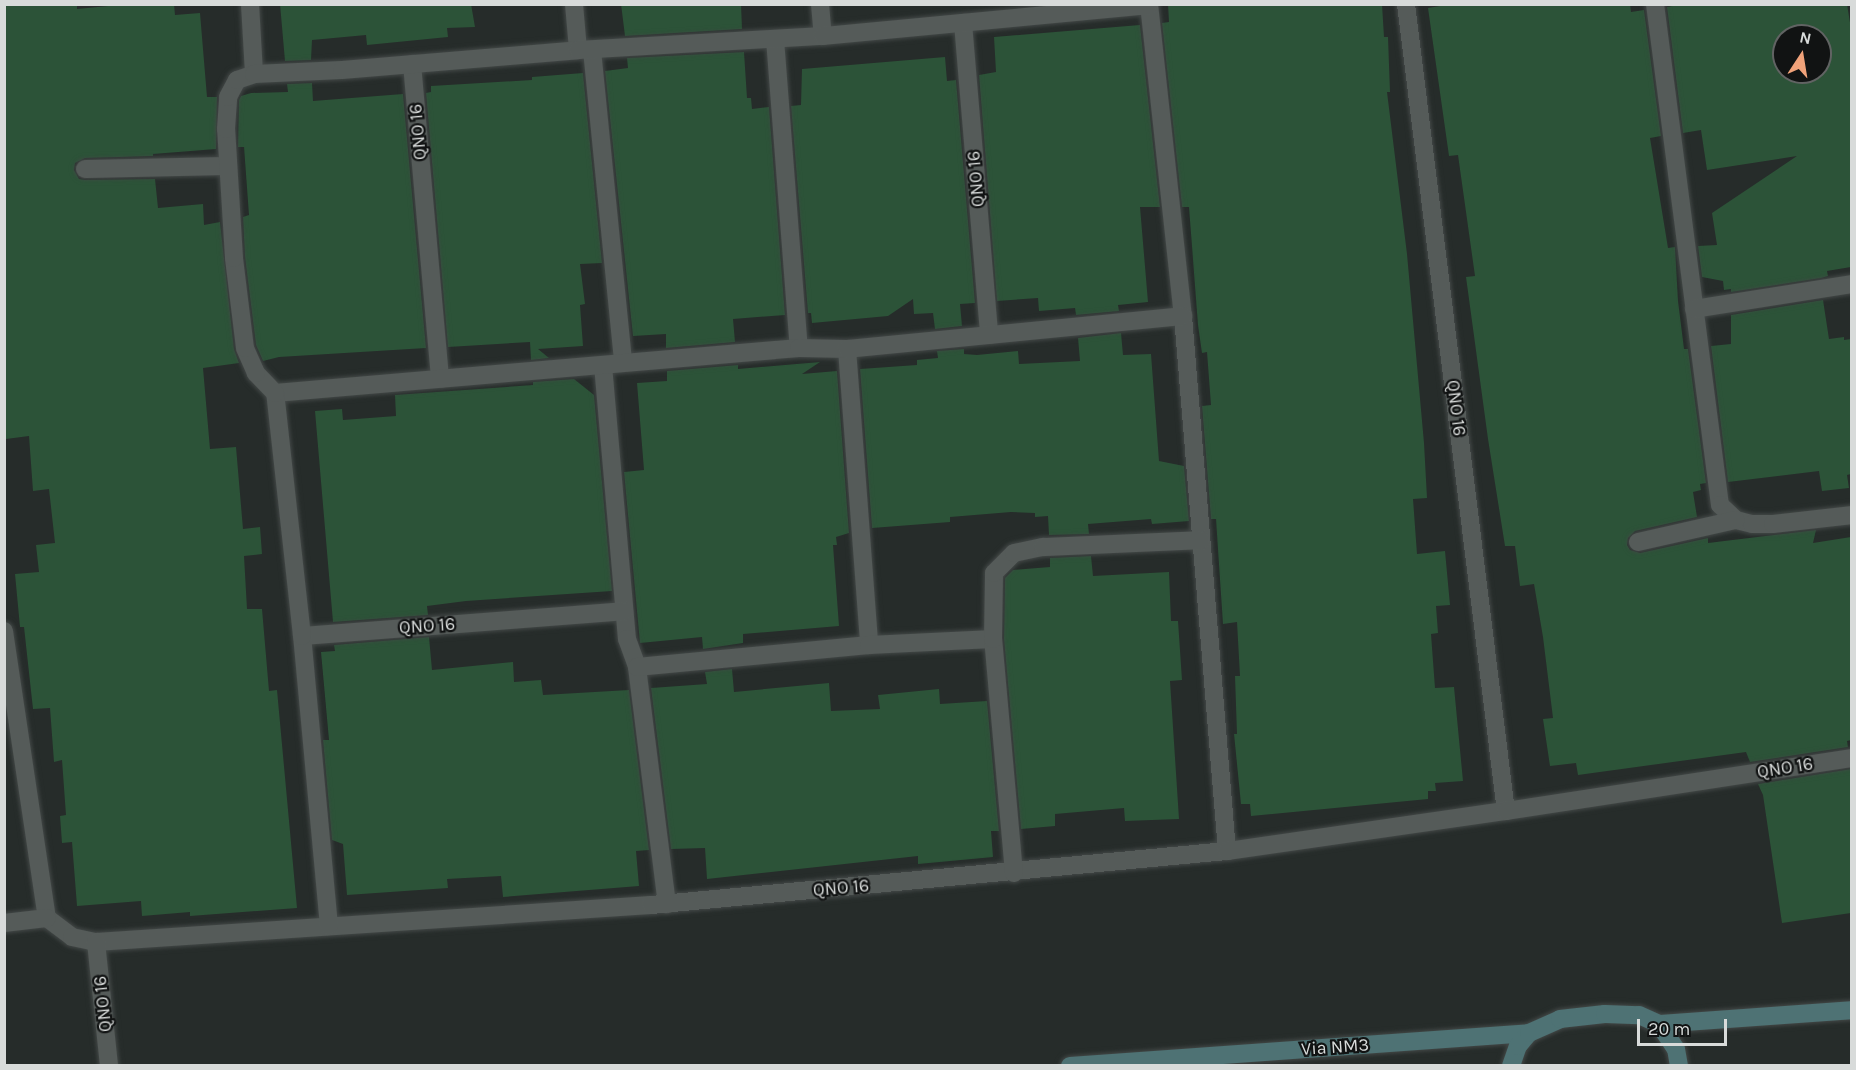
<!DOCTYPE html>
<style>
body{margin:0}
#map{position:relative;width:1856px;height:1070px;overflow:hidden;background:#262c2a;font-family:Karla,sans-serif}
div>[style]{position:absolute}
[style*='--x']{left:calc(var(--x)*1px);top:calc(var(--y)*1px);width:calc(var(--w)*1px);rotate:calc(var(--a)*1deg)}
.building>*{inset:0;background:#2c5338}
.roads{filter:drop-shadow(0 0 2px #434847) drop-shadow(0 0 2px #434847)}
.street>*{height:18px;margin:-9px;padding:0 9px;transform-origin:9px;border-radius:9px;background:#555b59}
.secondary>*{height:18px;margin:-9px;padding:0 9px;transform-origin:9px;border-radius:9px;background:#4e7274}
span{translate:-50% -50%;white-space:nowrap;text-align:center;line-height:1.15;-webkit-text-stroke:4.5px #111313;paint-order:stroke}
.street-label{font-size:18px;color:#d8dbda}
.frame{position:absolute;inset:0;border:6px solid #d8dbda;pointer-events:none}
.north{position:absolute;left:1772px;top:24px;width:60px;height:60px;box-sizing:border-box;background:#111313;border:2px solid #616363;border-radius:50%;rotate:12deg;font-size:16px;font-weight:700;line-height:24px;text-align:center;color:#d8dbda}
.north::after{content:'';display:block;margin:auto;width:21px;height:27px;background:#f0a27a;clip-path:polygon(50% 0,100% 100%,50% 72%,0 100%)}
.scale{position:absolute;left:1637px;top:1019px;width:90px;height:27px;box-sizing:border-box;border:3px solid #d8dbda;border-top:0;padding-left:8px;font-size:18px;line-height:21px;white-space:nowrap;color:#d8dbda;-webkit-text-stroke:4px #111313;paint-order:stroke}
</style>
<div id="map">
<div class="building">
<div style="clip-path:polygon(4px 4px,77px 4px,77px 9px,129px 4px,174px 4px,175px 15px,200px 13px,207px 97px,217px 97px,216px 149px,153px 154px,153px 156px,85px 158px,75px 163px,74px 170px,79px 179px,85px 180px,155px 179px,158px 208px,203px 204px,204px 225px,220px 222px,234px 349px,239px 363px,203px 368px,210px 449px,236px 447px,243px 529px,260px 527px,262px 554px,244px 556px,247px 609px,262px 609px,269px 691px,277px 690px,297px 908px,190px 916px,190px 912px,142px 916px,141px 901px,77px 906px,72px 842px,62px 843px,60px 816px,66px 815px,62px 760px,54px 762px,50px 708px,33px 709px,24px 627px,20px 627px,15px 574px,39px 572px,36px 545px,55px 543px,49px 489px,33px 491px,29px 436px,6px 439px)"></div>
<div style="clip-path:polygon(280px 4px,471px 4px,475px 27px,447px 28px,448px 37px,367px 45px,366px 35px,312px 40px,311px 60px,285px 61px)"></div>
<div style="clip-path:polygon(621px 4px,741px 4px,742px 29px,625px 36px)"></div>
<div style="clip-path:polygon(1168px 4px,1382px 4px,1384px 37px,1388px 37px,1390px 92px,1387px 92px,1407px 254px,1424px 443px,1427px 498px,1413px 499px,1417px 554px,1445px 551px,1450px 605px,1436px 606px,1438px 633px,1431px 634px,1435px 688px,1454px 687px,1463px 781px,1435px 783px,1436px 791px,1428px 791px,1428px 799px,1251px 816px,1250px 804px,1241px 804px,1234px 734px,1237px 734px,1235px 676px,1240px 676px,1237px 622px,1223px 624px,1216px 519px,1211px 519px,1202px 406px,1211px 405px,1207px 352px,1202px 353px,1198px 325px,1189px 207px,1182px 207px,1162px 23px,1169px 22px)"></div>
<div style="clip-path:polygon(1452px 4px,1630px 4px,1631px 12px,1644px 10px,1661px 136px,1650px 138px,1668px 248px,1675px 247px,1678px 301px,1684px 349px,1688px 349px,1706px 483px,1700px 484px,1701px 490px,1693px 492px,1697px 517px,1635px 531px,1628px 538px,1627px 545px,1630px 550px,1640px 553px,1708px 538px,1708px 543px,1816px 530px,1813px 543px,1851px 537px,1851px 740px,1847px 741px,1848px 747px,1750px 762px,1746px 752px,1578px 775px,1576px 763px,1550px 766px,1543px 719px,1553px 718px,1543px 637px,1534px 584px,1520px 586px,1515px 546px,1505px 546px,1488px 439px,1466px 277px,1475px 276px,1458px 155px,1449px 156px,1428px 8px)"></div>
<div style="clip-path:polygon(evenodd,1683px 4px,1847px 4px,1851px 29px,1851px 267px,1827px 271px,1828px 276px,1821px 278px,1731px 292px,1731px 289px,1724px 290px,1723px 281px,1702px 277px,1698px 246px,1717px 245px,1712px 213px,1797px 156px,1707px 170px,1701px 130px,1683px 133px,1667px 7px,1683px 4px,1784px 36px,1820px 36px,1820px 72px,1784px 72px,1784px 36px)"></div>
<div style="clip-path:polygon(1140px 25px,1160px 207px,1140px 207px,1148px 302px,1118px 305px,1119px 311px,1076px 315px,1075px 308px,1039px 311px,1038px 298px,997px 301px,979px 75px,996px 72px,994px 37px)"></div>
<div style="clip-path:polygon(744px 52px,747px 98px,751px 98px,752px 109px,769px 107px,785px 315px,733px 319px,735px 342px,666px 348px,666px 334px,633px 336px,605px 71px,628px 68px,627px 58px)"></div>
<div style="clip-path:polygon(945px 57px,947px 81px,956px 80px,975px 303px,960px 304px,962px 326px,935px 329px,933px 313px,914px 314px,913px 299px,888px 316px,812px 323px,811px 313px,808px 313px,791px 106px,801px 105px,802px 69px)"></div>
<div style="clip-path:polygon(583px 73px,602px 263px,580px 264px,585px 304px,580px 305px,583px 346px,538px 349px,549px 358px,531px 360px,530px 342px,448px 347px,426px 93px,431px 92px,431px 86px,532px 80px,532px 77px)"></div>
<div style="clip-path:polygon(312px 83px,313px 101px,403px 94px,426px 348px,279px 357px,263px 361px,256px 345px,245px 257px,243px 217px,249px 215px,244px 147px,238px 147px,239px 100px,241px 96px,251px 93px,288px 92px,287px 84px)"></div>
<div style="clip-path:polygon(1823px 300px,1829px 339px,1844px 337px,1844px 340px,1851px 339px,1851px 474px,1847px 475px,1849px 488px,1822px 491px,1819px 471px,1728px 482px,1711px 346px,1731px 344px,1731px 315px)"></div>
<div style="clip-path:polygon(1121px 333px,1123px 355px,1151px 354px,1159px 461px,1184px 466px,1189px 521px,1152px 524px,1151px 519px,1088px 524px,1089px 534px,1049px 535px,1048px 516px,1035px 517px,1035px 513px,1011px 512px,950px 517px,950px 522px,872px 528px,860px 369px,917px 365px,917px 360px,938px 358px,937px 351px,964px 349px,964px 354px,977px 355px,1018px 351px,1019px 364px,1080px 361px,1078px 338px)"></div>
<div style="clip-path:polygon(820px 362px,802px 374px,837px 371px,849px 533px,836px 537px,837px 545px,833px 545px,839px 626px,743px 634px,743px 643px,703px 649px,702px 637px,640px 643px,624px 472px,644px 470px,637px 383px,667px 381px,667px 371px,738px 365px,738px 369px)"></div>
<div style="clip-path:polygon(574px 379px,594px 395px,612px 591px,466px 601px,427px 606px,428px 615px,333px 622px,315px 411px,342px 409px,343px 420px,396px 416px,395px 395px,533px 385px,533px 382px)"></div>
<div style="clip-path:polygon(1091px 556px,1093px 576px,1169px 572px,1171px 621px,1178px 621px,1182px 680px,1170px 681px,1179px 819px,1125px 821px,1124px 808px,1055px 814px,1055px 826px,1021px 829px,1004px 639px,1005px 578px,1013px 570px,1050px 567px,1050px 558px)"></div>
<div style="clip-path:polygon(429px 637px,432px 670px,513px 662px,514px 682px,541px 680px,543px 695px,629px 690px,649px 850px,636px 851px,639px 886px,503px 897px,501px 876px,447px 879px,448px 888px,347px 895px,343px 844px,332px 840px,323px 740px,329px 740px,321px 652px,335px 651px,334px 645px)"></div>
<div style="clip-path:polygon(732px 669px,734px 692px,829px 683px,831px 711px,880px 709px,878px 695px,939px 689px,940px 704px,987px 701px,999px 831px,991px 831px,993px 857px,918px 864px,918px 856px,707px 879px,705px 848px,671px 849px,651px 688px,707px 684px,705px 672px)"></div>
<div style="clip-path:polygon(1851px 769px,1851px 913px,1782px 923px,1763px 795px,1758px 784px)"></div>
</div>
<div class="roads">
<div class="street">
<div style="--x:250;--y:4;--w:70;--a:86.7"></div>
<div style="--x:574;--y:4;--w:46;--a:85"></div>
<div style="--x:820;--y:4;--w:32;--a:85"></div>
<div style="--x:1149;--y:4;--w:314;--a:83.8"></div>
<div style="--x:1183;--y:316;--w:537;--a:85.3"></div>
<div style="--x:1406;--y:4;--w:813;--a:82.94"></div>
<div style="--x:1655;--y:4;--w:505;--a:82.61"></div>
<div style="--x:1720;--y:505;--w:22;--a:43"></div>
<div style="--x:1736;--y:520;--w:16;--a:14"></div>
<div style="--x:1752;--y:524;--w:21;--a:0"></div>
<div style="--x:1773;--y:524;--w:80;--a:-6.5"></div>
<div style="--x:963;--y:23;--w:313;--a:85.2"></div>
<div style="--x:775;--y:39;--w:310;--a:85.6"></div>
<div style="--x:592;--y:50;--w:314;--a:84.3"></div>
<div style="--x:412;--y:64;--w:316;--a:84.9"></div>
<div style="--x:85;--y:169;--w:143;--a:-1.2"></div>
<div style="--x:1694;--y:309;--w:160;--a:-9"></div>
<div style="--x:847;--y:349;--w:297;--a:85.7"></div>
<div style="--x:603;--y:365;--w:275;--a:85"></div>
<div style="--x:627;--y:639;--w:30;--a:70"></div>
<div style="--x:637;--y:667;--w:239;--a:82.8"></div>
<div style="--x:275;--y:393;--w:526;--a:-4.91"></div>
<div style="--x:799;--y:348;--w:48;--a:1.2"></div>
<div style="--x:847;--y:349;--w:338;--a:-5.6"></div>
<div style="--x:1638;--y:542;--w:100;--a:-12.7"></div>
<div style="--x:4;--y:631;--w:290;--a:81.5"></div>
<div style="--x:47;--y:918;--w:31;--a:37"></div>
<div style="--x:72;--y:937;--w:25;--a:12"></div>
<div style="--x:96;--y:942;--w:556;--a:-3.81"></div>
<div style="--x:651;--y:905;--w:579;--a:-5.36"></div>
<div style="--x:1227;--y:851;--w:282;--a:-8.2"></div>
<div style="--x:1506;--y:811;--w:350;--a:-8.7"></div>
<div style="--x:302;--y:636;--w:323;--a:-4.4"></div>
<div style="--x:637;--y:667;--w:233;--a:-5.4"></div>
<div style="--x:869;--y:645;--w:124;--a:-2.8"></div>
<div style="--x:1014;--y:873;--w:235;--a:-95.1"></div>
<div style="--x:993;--y:639;--w:66;--a:-89.1"></div>
<div style="--x:994;--y:573;--w:28;--a:-45"></div>
<div style="--x:1014;--y:553;--w:30;--a:-12"></div>
<div style="--x:1043;--y:547;--w:158;--a:-2.5"></div>
<div style="--x:4;--y:923;--w:43;--a:-6.6"></div>
<div style="--x:329;--y:926;--w:291;--a:-95.3"></div>
<div style="--x:302;--y:636;--w:244;--a:-96.3"></div>
<div style="--x:275;--y:393;--w:28;--a:-134"></div>
<div style="--x:256;--y:373;--w:27;--a:-114"></div>
<div style="--x:245;--y:348;--w:91;--a:-97"></div>
<div style="--x:234;--y:258;--w:129;--a:-93.5"></div>
<div style="--x:226;--y:129;--w:32;--a:-86"></div>
<div style="--x:228;--y:97;--w:19;--a:-62"></div>
<div style="--x:237;--y:80;--w:18;--a:-19"></div>
<div style="--x:254;--y:74;--w:88;--a:-2.6"></div>
<div style="--x:342;--y:70;--w:237;--a:-4.8"></div>
<div style="--x:578;--y:50;--w:245;--a:-3.3"></div>
<div style="--x:823;--y:36;--w:327;--a:-5.4"></div>
<div style="--x:96;--y:942;--w:125;--a:84"></div>
</div>
<div class="secondary">
<div style="--x:1659;--y:1024;--w:194;--a:-4.1"></div>
<div style="--x:1070;--y:1066;--w:460;--a:-4.1"></div>
<div style="--x:1511;--y:1066;--w:21;--a:-71"></div>
<div style="--x:1518;--y:1046;--w:17;--a:-50"></div>
<div style="--x:1529;--y:1033;--w:34;--a:-24"></div>
<div style="--x:1560;--y:1019;--w:45;--a:-6.3"></div>
<div style="--x:1605;--y:1014;--w:34;--a:2"></div>
<div style="--x:1639;--y:1015;--w:22;--a:24"></div>
<div style="--x:1659;--y:1024;--w:30;--a:56"></div>
<div style="--x:1676;--y:1049;--w:17;--a:80"></div>
</div>
</div>
<div class="street-label">
<span style="left:418px;top:132px;rotate:-95deg">QNO 16</span>
<span style="left:976px;top:179px;rotate:-95deg">QNO 16</span>
<span style="left:1456px;top:408px;rotate:83deg">QNO 16</span>
<span style="left:427px;top:626px;rotate:-4deg">QNO 16</span>
<span style="left:1785px;top:768px;rotate:-9deg">QNO 16</span>
<span style="left:841px;top:888px;rotate:-5deg">QNO 16</span>
<span style="left:103px;top:1004px;rotate:-96deg">QNO 16</span>
<span style="left:1335px;top:1047px;rotate:-4deg">Via NM3</span>
</div>
<div class="frame"></div>
<div class="north">N</div>
<div class="scale">20 m</div>
</div>
